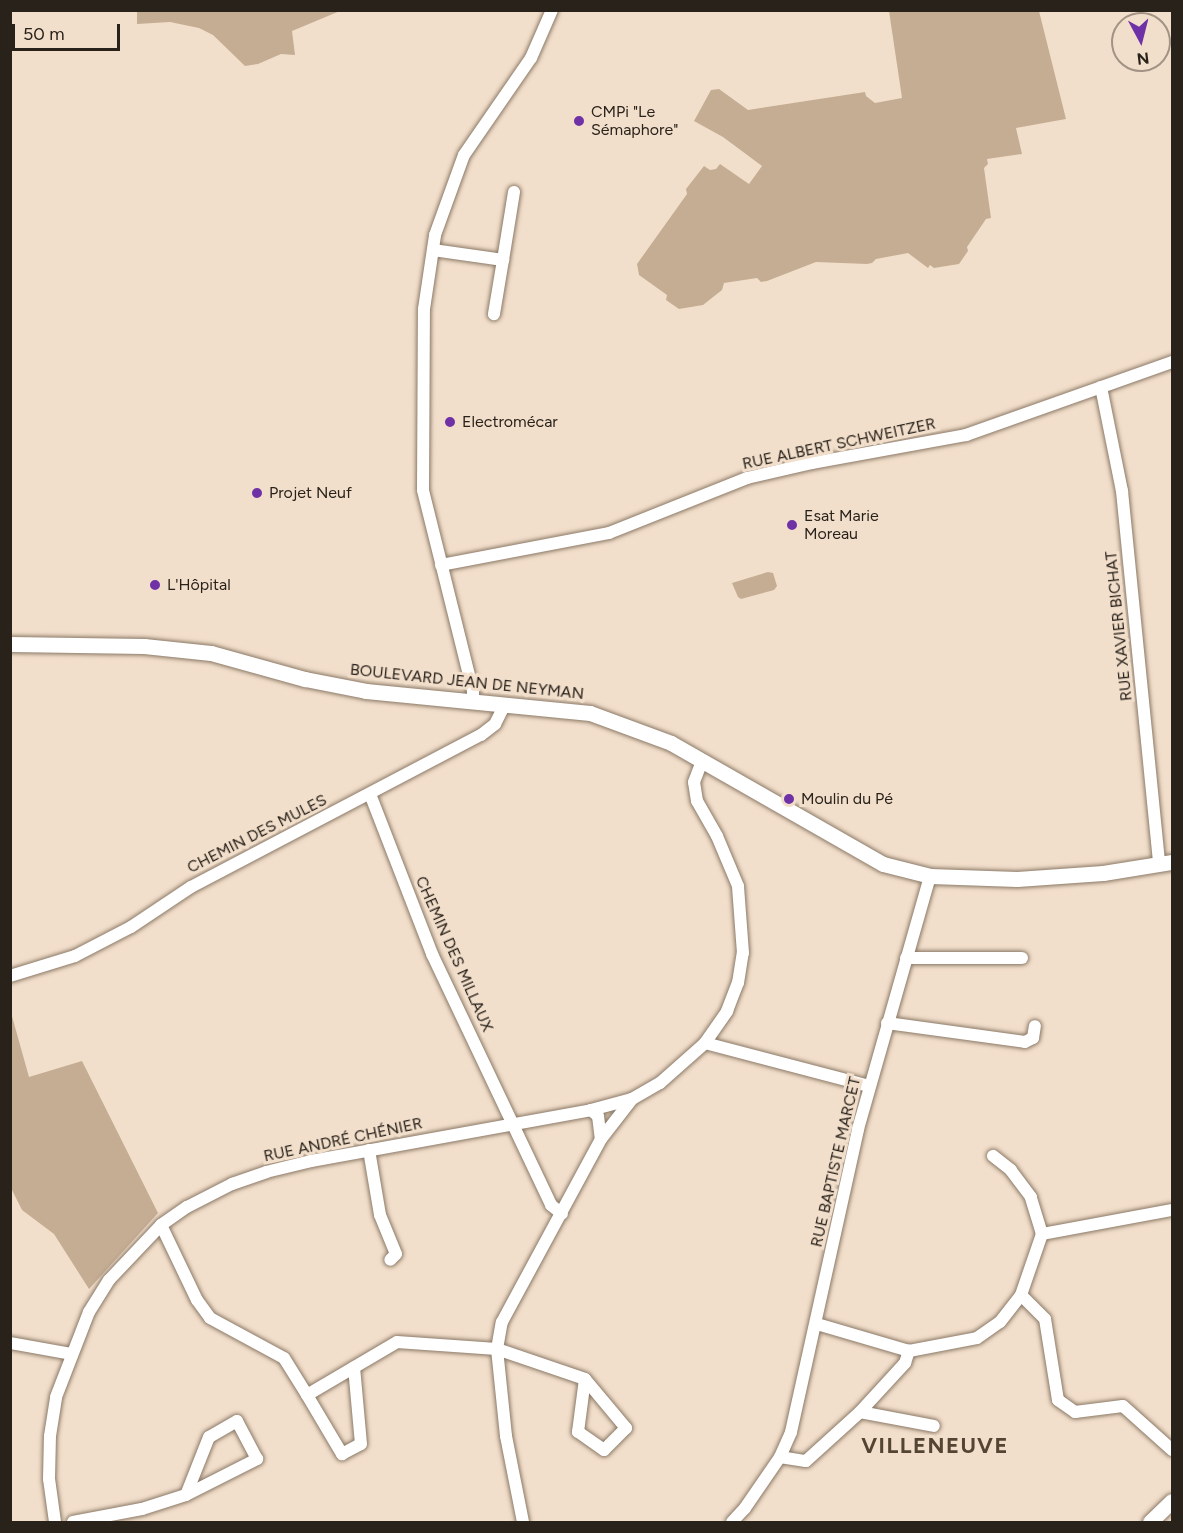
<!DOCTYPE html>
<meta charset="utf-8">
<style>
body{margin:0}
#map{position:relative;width:1183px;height:1533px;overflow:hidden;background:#f2dfcb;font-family:Figtree,sans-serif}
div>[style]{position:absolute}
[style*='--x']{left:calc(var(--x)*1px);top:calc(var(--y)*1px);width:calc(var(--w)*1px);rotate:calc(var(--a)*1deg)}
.green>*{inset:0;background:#c5ad94}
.roads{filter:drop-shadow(0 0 2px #8b7967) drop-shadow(0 0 2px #8b7967)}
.minor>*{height:12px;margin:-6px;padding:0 6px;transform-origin:6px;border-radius:6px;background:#fff}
.tertiary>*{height:15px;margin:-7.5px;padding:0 7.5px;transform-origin:7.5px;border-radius:7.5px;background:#fff}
.dots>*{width:16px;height:16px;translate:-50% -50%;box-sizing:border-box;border:3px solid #f2dfcb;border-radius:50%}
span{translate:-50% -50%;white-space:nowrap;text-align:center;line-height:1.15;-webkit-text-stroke:6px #f2dfcb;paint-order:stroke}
.poi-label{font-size:16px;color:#29221b}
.left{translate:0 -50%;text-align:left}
.street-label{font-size:16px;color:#29221b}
.district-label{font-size:22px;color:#544433;font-weight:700;letter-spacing:1.5px}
.frame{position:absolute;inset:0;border:12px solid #29221b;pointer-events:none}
.north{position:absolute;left:1111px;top:12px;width:60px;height:60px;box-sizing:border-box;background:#f2dfcb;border:2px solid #a29385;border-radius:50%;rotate:173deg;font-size:16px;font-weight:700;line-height:24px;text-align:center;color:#29221b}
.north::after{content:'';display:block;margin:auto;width:21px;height:27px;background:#6f31a6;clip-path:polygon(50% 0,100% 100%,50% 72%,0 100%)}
.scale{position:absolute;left:12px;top:24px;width:108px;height:27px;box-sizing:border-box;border:3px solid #29221b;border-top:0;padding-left:8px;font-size:18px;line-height:21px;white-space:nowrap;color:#29221b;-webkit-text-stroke:4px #f2dfcb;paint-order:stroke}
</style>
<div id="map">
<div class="green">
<div style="clip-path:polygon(137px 11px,137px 10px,340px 11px,292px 31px,295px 55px,281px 54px,258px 64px,245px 66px,213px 35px,199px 28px,170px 22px,137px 24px)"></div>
<div style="clip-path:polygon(889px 11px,1039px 11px,1066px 119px,1016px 128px,1022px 154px,987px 159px,988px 164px,984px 168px,991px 218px,986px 219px,967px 247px,968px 251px,959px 264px,934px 268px,930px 265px,928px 268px,908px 253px,876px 259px,872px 263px,867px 264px,816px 262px,767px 281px,761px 282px,757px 278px,724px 283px,722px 290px,703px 305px,679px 309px,666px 300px,667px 295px,639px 275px,637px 264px,687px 194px,686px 189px,704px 166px,710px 170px,716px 169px,720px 164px,749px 184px,762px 166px,723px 137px,694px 121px,711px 90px,719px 89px,748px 110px,865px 92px,866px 96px,875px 103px,902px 98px)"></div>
<div style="clip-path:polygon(768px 572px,773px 573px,777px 586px,774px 590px,741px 599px,738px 597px,732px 583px)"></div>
<div style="clip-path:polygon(10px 1009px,29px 1077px,82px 1061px,158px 1213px,89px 1289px,54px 1234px,22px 1210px,11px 1188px)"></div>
</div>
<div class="roads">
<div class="minor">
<div style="--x:433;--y:250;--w:71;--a:8.1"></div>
<div style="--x:503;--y:260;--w:55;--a:99.5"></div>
<div style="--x:503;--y:260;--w:69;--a:-80.8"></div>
<div style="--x:1101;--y:387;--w:106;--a:78.6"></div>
<div style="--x:1122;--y:491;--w:375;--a:84.3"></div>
<div style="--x:441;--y:565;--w:171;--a:-10.8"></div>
<div style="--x:609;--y:533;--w:149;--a:-21.7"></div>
<div style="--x:747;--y:478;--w:67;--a:-13"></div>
<div style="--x:812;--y:463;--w:157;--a:-10.3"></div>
<div style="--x:966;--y:435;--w:219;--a:-19.5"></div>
<div style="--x:473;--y:702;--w:11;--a:-90"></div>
<div style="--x:473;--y:691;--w:207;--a:-104"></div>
<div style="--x:423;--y:490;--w:181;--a:-89.7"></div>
<div style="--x:424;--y:309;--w:75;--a:-81.5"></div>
<div style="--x:435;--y:235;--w:85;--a:-70.1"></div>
<div style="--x:464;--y:155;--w:118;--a:-55.4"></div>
<div style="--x:531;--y:58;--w:52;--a:-66.4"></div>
<div style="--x:370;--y:794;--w:172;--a:68.8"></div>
<div style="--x:432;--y:954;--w:278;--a:64.6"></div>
<div style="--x:551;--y:1205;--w:14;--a:39"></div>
<div style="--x:906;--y:958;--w:116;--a:0"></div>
<div style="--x:10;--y:976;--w:68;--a:-17.1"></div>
<div style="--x:75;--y:956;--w:63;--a:-27.4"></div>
<div style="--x:131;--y:927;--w:72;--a:-33.7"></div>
<div style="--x:191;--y:887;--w:327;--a:-27.7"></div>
<div style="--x:481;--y:735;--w:18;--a:-38"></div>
<div style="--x:495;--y:724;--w:22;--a:-63"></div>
<div style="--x:887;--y:1023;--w:139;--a:7.8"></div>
<div style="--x:1025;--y:1042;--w:9;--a:-27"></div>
<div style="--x:1033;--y:1038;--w:12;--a:-81"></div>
<div style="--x:705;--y:1043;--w:170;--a:14.7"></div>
<div style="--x:591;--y:1110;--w:9;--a:41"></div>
<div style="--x:598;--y:1116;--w:23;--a:83"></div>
<div style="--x:369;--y:1150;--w:66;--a:80.4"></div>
<div style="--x:380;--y:1215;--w:42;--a:67.7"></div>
<div style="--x:396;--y:1254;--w:8;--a:135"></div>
<div style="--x:161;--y:1225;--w:83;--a:64.4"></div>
<div style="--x:197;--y:1300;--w:22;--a:54"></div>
<div style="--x:210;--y:1318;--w:84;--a:28.4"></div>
<div style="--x:284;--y:1358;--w:44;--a:58.1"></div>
<div style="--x:307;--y:1395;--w:104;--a:-30.5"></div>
<div style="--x:397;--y:1342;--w:100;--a:4"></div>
<div style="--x:497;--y:1349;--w:93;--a:18.8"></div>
<div style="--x:585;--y:1379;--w:64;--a:50.1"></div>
<div style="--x:626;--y:1428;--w:31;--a:135"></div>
<div style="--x:604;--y:1450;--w:32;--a:-145"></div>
<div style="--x:578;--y:1432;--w:53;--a:-82.5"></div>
<div style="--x:1042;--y:1234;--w:132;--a:-10.5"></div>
<div style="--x:1021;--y:1295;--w:34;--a:45"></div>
<div style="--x:1045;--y:1319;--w:82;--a:80.9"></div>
<div style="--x:1058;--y:1400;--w:21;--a:35"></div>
<div style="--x:1075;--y:1412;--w:48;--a:-7.1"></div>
<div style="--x:1123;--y:1406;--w:66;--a:41.9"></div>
<div style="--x:817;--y:1324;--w:96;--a:16.4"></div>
<div style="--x:909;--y:1351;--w:69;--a:-10.8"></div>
<div style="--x:977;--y:1338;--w:28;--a:-35"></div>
<div style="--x:1000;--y:1322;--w:34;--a:-52"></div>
<div style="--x:1021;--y:1295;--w:65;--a:-71"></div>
<div style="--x:1042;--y:1234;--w:39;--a:-107"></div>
<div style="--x:1031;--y:1197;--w:34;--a:-127"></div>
<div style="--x:1011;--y:1170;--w:23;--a:-142"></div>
<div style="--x:10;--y:1343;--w:63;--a:10.1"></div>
<div style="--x:307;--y:1395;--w:69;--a:59.3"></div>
<div style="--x:342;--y:1454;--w:21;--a:-28"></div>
<div style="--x:361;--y:1444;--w:77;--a:-95.2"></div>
<div style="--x:860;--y:1412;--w:75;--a:10.7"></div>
<div style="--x:780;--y:1457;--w:26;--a:9"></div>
<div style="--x:806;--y:1461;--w:73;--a:-42.2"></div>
<div style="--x:860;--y:1412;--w:67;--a:-47.4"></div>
<div style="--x:905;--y:1363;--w:13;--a:-72"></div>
<div style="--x:55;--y:1522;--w:43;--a:-97.9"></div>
<div style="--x:49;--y:1479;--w:43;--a:-88.7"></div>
<div style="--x:50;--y:1436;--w:39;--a:-81"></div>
<div style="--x:56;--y:1397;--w:91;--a:-68.8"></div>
<div style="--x:89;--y:1312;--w:38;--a:-58"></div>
<div style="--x:109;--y:1280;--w:76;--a:-46.6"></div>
<div style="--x:161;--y:1225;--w:32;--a:-35"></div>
<div style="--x:187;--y:1207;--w:51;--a:-27.1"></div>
<div style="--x:232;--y:1184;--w:36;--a:-19"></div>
<div style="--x:266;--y:1172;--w:46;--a:-13.7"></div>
<div style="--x:311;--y:1161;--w:285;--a:-10.3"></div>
<div style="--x:591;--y:1110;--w:42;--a:-15"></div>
<div style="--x:632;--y:1099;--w:32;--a:-30"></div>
<div style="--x:660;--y:1083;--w:60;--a:-41.6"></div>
<div style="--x:705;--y:1043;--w:39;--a:-55"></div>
<div style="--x:727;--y:1011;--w:30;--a:-69"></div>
<div style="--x:738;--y:983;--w:30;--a:-81"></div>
<div style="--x:743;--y:953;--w:67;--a:-94.3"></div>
<div style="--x:738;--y:886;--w:54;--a:-112.8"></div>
<div style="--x:717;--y:836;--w:40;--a:-119.7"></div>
<div style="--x:697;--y:801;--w:19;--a:-99"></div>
<div style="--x:694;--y:782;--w:22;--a:-69"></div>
<div style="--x:73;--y:1522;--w:70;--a:-10.7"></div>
<div style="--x:142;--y:1509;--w:46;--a:-17.7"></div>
<div style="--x:186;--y:1495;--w:80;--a:-26.9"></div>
<div style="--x:257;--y:1459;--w:43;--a:-117.8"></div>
<div style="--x:237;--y:1421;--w:32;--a:150"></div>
<div style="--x:209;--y:1437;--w:62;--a:111.6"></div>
<div style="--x:523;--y:1522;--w:88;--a:-101.2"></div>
<div style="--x:506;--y:1436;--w:87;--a:-95.9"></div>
<div style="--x:497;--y:1349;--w:27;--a:-80"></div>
<div style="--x:502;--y:1322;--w:208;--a:-61.6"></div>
<div style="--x:601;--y:1139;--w:51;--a:-52.2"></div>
<div style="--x:732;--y:1522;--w:19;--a:-47"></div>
<div style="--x:745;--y:1508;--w:62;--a:-55.5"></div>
<div style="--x:780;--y:1457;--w:27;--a:-66"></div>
<div style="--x:791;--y:1432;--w:310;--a:-77.5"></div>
<div style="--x:858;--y:1129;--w:263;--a:-74.1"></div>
</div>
<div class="tertiary">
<div style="--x:10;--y:644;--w:134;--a:0.9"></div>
<div style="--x:144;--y:646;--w:67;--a:6"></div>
<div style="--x:211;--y:653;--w:98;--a:15.5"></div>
<div style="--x:305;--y:679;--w:62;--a:11.1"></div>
<div style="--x:366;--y:691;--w:225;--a:5.6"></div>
<div style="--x:590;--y:713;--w:86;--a:20.3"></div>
<div style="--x:671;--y:743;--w:244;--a:29.7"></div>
<div style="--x:883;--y:864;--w:49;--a:14.3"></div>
<div style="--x:930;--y:876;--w:87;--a:2"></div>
<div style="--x:1017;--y:879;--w:86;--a:-4"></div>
<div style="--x:1103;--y:873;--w:70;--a:-9.1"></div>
<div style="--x:1150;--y:1522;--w:30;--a:-44"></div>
</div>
</div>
<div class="dots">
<div style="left:579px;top:121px;background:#6f31a6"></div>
<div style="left:450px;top:422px;background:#6f31a6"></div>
<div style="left:257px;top:493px;background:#6f31a6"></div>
<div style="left:792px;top:525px;background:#6f31a6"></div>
<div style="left:155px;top:585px;background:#6f31a6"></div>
<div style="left:789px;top:799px;background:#6f31a6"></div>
</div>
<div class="poi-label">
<span class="left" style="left:591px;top:121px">CMPi "Le<br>Sémaphore"</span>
<span class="left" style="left:462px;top:422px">Electromécar</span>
<span class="left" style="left:269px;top:493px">Projet Neuf</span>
<span class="left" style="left:804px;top:525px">Esat Marie<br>Moreau</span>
<span class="left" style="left:167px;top:585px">L'Hôpital</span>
<span class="left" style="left:801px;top:799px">Moulin du Pé</span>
</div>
<div class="street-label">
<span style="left:839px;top:444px;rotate:-12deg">RUE ALBERT SCHWEITZER</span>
<span style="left:1119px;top:626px;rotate:-96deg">RUE XAVIER BICHAT</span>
<span style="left:467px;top:682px;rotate:6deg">BOULEVARD JEAN DE NEYMAN</span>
<span style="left:257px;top:834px;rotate:-27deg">CHEMIN DES MULES</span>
<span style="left:454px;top:954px;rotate:66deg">CHEMIN DES MILLAUX</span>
<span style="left:343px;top:1140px;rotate:-12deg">RUE ANDRÉ CHÉNIER</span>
<span style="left:836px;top:1162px;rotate:-77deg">RUE BAPTISTE MARCET</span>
</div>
<div class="district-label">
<span style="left:935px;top:1446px">VILLENEUVE</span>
</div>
<div class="frame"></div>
<div class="north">N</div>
<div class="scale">50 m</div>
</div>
